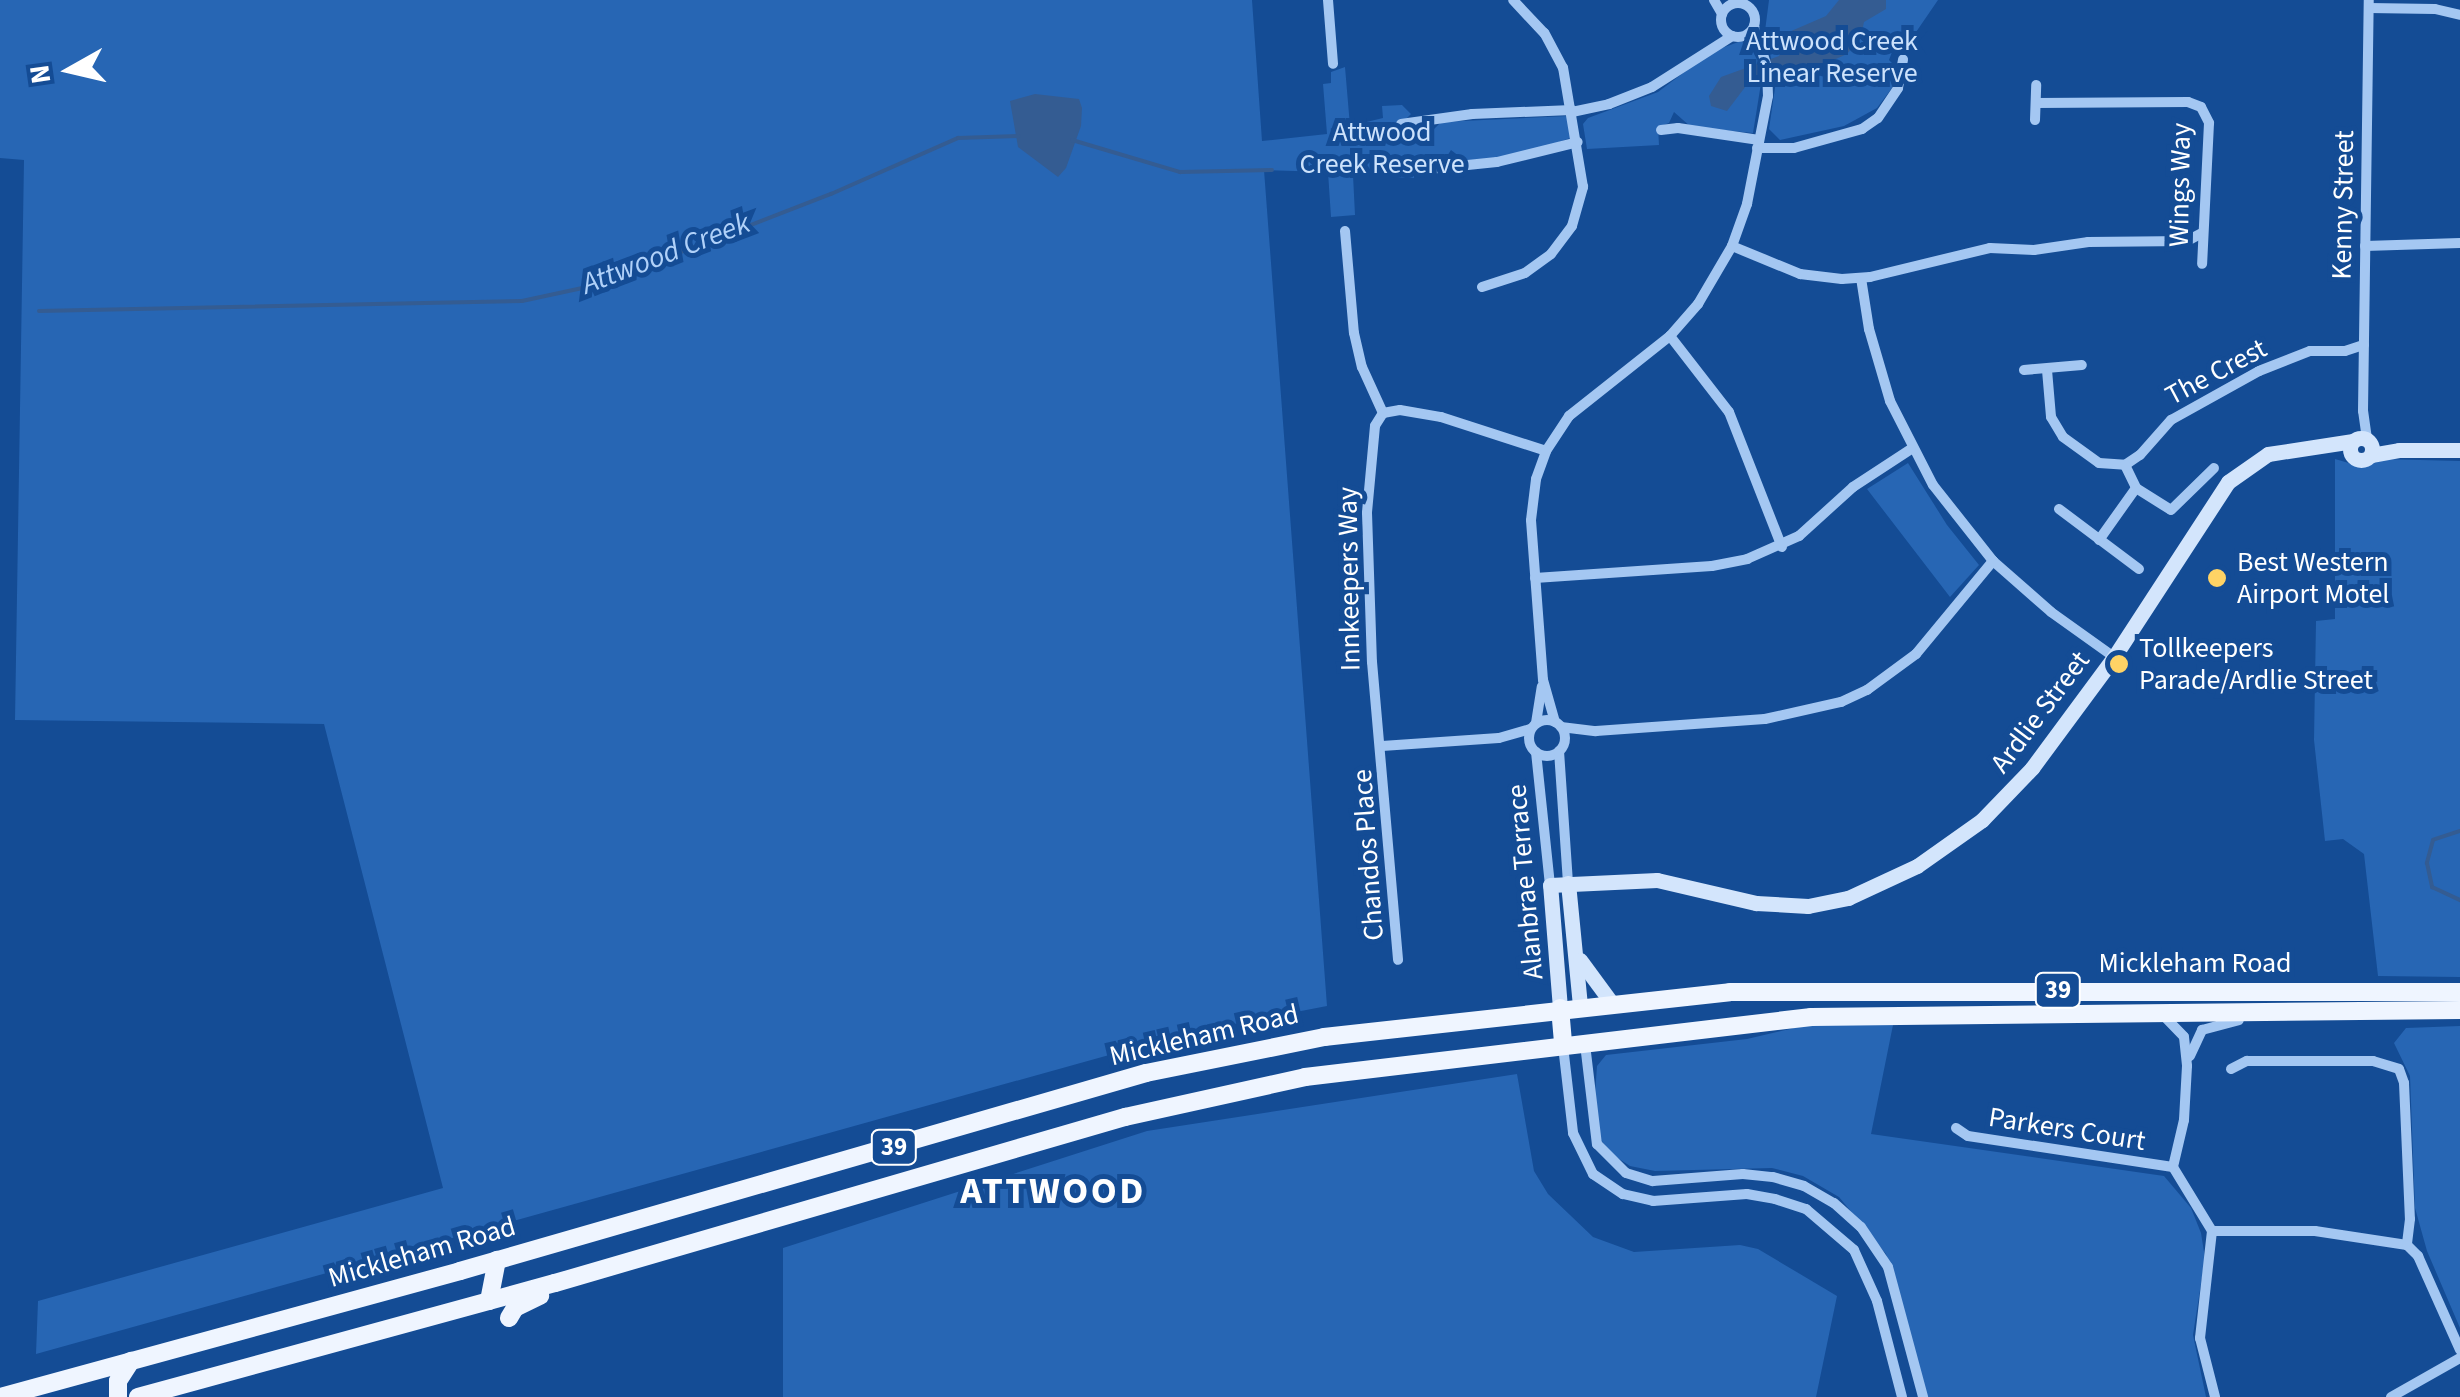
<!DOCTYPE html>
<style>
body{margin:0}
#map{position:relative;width:2460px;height:1397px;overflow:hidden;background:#144c95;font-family:"Source Sans 3",sans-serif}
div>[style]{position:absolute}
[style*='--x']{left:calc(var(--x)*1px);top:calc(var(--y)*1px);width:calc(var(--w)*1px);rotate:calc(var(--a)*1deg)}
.green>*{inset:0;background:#2766b4}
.water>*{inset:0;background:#345c92}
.stream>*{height:4px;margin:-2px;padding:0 2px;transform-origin:2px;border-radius:2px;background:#345c92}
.street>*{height:10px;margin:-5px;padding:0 5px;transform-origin:5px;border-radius:5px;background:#a4c7f2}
.street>.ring{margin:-5px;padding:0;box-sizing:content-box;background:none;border:10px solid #a4c7f2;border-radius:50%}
.secondary>*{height:15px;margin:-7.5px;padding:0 7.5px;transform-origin:7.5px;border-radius:7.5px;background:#d3e5fc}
.secondary>.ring{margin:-7.5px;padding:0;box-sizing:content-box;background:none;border:15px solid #d3e5fc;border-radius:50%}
.primary>*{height:18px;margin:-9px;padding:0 9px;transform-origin:9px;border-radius:9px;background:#eff5ff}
.dots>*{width:28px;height:28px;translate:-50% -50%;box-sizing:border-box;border:5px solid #144c95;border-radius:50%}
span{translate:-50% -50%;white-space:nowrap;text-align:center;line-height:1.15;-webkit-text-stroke:10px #144c95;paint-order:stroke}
.shield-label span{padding:2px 8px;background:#144c95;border:2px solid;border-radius:8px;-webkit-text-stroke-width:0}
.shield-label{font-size:25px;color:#fff;font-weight:700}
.park-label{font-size:28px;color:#cce2fc}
.street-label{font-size:28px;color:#fff}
.poi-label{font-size:28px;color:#fff}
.left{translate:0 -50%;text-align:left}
.water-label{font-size:30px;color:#b0d1f9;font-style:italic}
.district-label{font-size:38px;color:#fff;font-weight:700;letter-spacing:2.5px}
.north{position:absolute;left:20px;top:20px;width:100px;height:100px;-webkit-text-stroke:8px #144c95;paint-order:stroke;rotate:262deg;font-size:28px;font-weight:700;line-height:40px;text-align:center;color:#fff}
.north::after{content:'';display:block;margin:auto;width:35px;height:45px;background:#fff;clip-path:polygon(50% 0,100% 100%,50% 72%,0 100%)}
</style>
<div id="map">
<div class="green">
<div style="clip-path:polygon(0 0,1252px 0,1262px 141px,1327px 134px,1323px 84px,1331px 83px,1331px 72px,1345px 67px,1350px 126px,1383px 118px,1382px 106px,1402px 105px,1411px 114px,1403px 122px,1404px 130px,1417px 127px,1426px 137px,1441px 122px,1568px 116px,1573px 137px,1528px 153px,1468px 163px,1451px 150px,1444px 161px,1427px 161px,1414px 168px,1414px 178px,1353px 175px,1355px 215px,1331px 217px,1328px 172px,1264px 170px,1327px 1006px,1188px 1033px,36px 1354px,38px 1301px,443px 1188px,324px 724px,15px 720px,24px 160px,0 158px)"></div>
<div style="clip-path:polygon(1769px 0,1938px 0,1901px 54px,1892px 52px,1889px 60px,1898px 69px,1898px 80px,1877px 108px,1844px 126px,1780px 140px,1769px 129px,1776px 81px,1765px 31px)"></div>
<div style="clip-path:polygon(1741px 41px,1751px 48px,1763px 71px,1753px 133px,1691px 127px,1674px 112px,1669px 123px,1658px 127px,1659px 145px,1587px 149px,1583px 124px,1588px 118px,1658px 92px,1711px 52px)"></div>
<div style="clip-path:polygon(2335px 459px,2359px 466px,2379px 459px,2460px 461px,2460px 977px,2378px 976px,2364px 854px,2343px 839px,2325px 841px,2314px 740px,2316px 621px,2335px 619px)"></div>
<div style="clip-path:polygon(1908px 463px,1947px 525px,1979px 565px,1950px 597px,1867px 489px)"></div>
<div style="clip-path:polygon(1806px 1025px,1893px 1025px,1871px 1134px,2164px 1176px,2191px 1208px,2201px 1233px,2205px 1258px,2193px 1335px,2206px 1397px,1926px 1397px,1886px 1254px,1839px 1197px,1803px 1176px,1772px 1168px,1655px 1171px,1630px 1166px,1613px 1155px,1600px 1139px,1595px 1094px,1597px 1066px,1606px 1055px,1747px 1039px)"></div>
<div style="clip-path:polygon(2460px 1026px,2460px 1328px,2427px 1251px,2415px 1208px,2410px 1076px,2394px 1043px,2406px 1028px)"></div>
<div style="clip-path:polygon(1517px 1074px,1534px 1171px,1548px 1194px,1593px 1237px,1634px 1252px,1740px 1245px,1758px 1249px,1837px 1296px,1816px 1397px,783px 1397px,783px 1248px,1147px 1131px)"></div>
</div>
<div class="water">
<div style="clip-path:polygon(1839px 0,1886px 0,1886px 9px,1864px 22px,1861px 36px,1847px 54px,1827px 63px,1815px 79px,1784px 77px,1749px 82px,1727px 111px,1711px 106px,1709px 96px,1721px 77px,1779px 56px,1785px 44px,1782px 35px,1826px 16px)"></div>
<div style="clip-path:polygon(1035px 94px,1079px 99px,1082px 108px,1081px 126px,1066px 168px,1058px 177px,1018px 147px,1010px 101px)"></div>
</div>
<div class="stream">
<div style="--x:1072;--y:140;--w:113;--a:16.5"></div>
<div style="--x:1180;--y:172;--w:92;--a:-1.2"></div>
<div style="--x:39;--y:311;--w:483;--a:-1.2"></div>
<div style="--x:522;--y:301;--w:76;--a:-12.2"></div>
<div style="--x:596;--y:285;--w:252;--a:-21.2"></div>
<div style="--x:831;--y:194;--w:139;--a:-23.8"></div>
<div style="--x:958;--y:138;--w:61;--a:-1.9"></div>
<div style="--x:2460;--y:831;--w:28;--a:162"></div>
<div style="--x:2433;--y:840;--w:24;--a:105"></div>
<div style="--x:2427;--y:863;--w:25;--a:78"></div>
<div style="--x:2432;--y:887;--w:31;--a:25"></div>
</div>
<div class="street">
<div style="--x:1328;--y:0;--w:64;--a:85.5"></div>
<div style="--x:1714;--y:0;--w:16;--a:60"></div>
<div class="ring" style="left:1721px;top:3px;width:24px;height:24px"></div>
<div style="--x:2369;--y:8;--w:66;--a:0.9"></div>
<div style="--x:2435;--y:9;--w:26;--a:13"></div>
<div style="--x:2036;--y:103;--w:152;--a:-0.4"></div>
<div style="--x:2188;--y:102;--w:14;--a:21"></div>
<div style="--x:2201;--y:107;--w:18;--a:63"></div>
<div style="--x:2209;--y:123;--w:141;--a:92.8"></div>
<div style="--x:1572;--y:112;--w:38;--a:-12"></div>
<div style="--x:1609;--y:104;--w:46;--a:-21.6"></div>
<div style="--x:1652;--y:87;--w:95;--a:-32.5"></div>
<div style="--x:2035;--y:120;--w:35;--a:-88"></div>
<div style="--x:1401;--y:124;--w:72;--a:-8"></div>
<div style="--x:1472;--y:114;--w:100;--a:-2.3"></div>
<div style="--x:1661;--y:130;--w:17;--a:-7"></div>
<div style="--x:1678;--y:128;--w:82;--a:8.4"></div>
<div style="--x:1757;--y:148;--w:37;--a:0"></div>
<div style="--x:1794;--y:148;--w:71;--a:-15.6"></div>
<div style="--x:1862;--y:129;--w:19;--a:-35"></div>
<div style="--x:1878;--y:118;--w:36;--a:-56"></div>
<div style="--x:1898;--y:88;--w:29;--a:-80"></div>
<div style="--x:1429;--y:169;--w:68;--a:-5.9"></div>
<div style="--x:1497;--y:162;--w:83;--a:-13.9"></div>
<div style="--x:1345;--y:231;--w:102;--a:85"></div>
<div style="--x:1354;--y:333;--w:35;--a:77"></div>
<div style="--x:1362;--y:367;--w:51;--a:65.5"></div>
<div style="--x:1732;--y:246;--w:74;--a:22.4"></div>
<div style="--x:1800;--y:274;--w:42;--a:6.8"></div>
<div style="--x:1842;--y:279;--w:28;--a:-4"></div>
<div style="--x:1870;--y:277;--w:123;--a:-13.6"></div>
<div style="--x:1990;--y:248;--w:44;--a:2.6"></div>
<div style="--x:2034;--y:250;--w:55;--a:-8.4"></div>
<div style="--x:2088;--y:242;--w:99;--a:-0.6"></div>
<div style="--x:2187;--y:241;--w:17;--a:-28"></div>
<div style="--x:2365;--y:246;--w:95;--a:-1.8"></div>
<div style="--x:1861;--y:278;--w:52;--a:81.1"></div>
<div style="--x:1869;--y:329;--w:75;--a:73.7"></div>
<div style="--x:1890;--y:401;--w:94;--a:62.9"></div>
<div style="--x:1933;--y:485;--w:97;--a:51.7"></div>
<div style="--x:1993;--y:561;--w:77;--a:41.3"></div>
<div style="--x:2051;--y:612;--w:77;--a:35.5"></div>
<div style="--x:1482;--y:287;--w:45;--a:-18"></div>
<div style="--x:1525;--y:273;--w:32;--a:-36"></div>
<div style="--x:1551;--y:254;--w:35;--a:-53"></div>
<div style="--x:1572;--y:226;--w:41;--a:-74.2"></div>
<div style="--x:1583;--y:187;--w:121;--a:-99.5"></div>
<div style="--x:1563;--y:68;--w:40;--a:-118"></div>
<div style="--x:1544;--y:33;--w:45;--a:-133.2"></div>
<div style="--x:1670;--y:336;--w:96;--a:52.2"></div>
<div style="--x:1729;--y:412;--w:145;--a:68.6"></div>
<div style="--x:2024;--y:370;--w:58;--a:-4.9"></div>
<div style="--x:2047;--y:370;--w:47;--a:85.1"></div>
<div style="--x:2051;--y:417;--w:23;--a:59"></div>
<div style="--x:2063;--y:437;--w:44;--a:35.8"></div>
<div style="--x:2099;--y:463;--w:26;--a:4"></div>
<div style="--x:2125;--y:465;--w:18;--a:-34"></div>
<div style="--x:2140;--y:455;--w:47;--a:-48.5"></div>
<div style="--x:2171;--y:420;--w:101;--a:-29.1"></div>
<div style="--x:2259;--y:371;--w:55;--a:-21.4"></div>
<div style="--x:2310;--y:351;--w:35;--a:0"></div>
<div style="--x:2345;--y:351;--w:20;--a:-18"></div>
<div style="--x:1383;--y:413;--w:15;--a:122"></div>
<div style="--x:1375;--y:426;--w:87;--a:95.3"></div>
<div style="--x:1367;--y:513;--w:149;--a:88.1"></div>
<div style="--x:1372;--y:662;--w:299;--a:85"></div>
<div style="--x:1383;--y:413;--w:17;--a:-10"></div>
<div style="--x:1400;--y:410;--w:42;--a:9.7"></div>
<div style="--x:1441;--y:417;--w:110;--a:17.9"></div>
<div style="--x:2367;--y:439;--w:28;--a:-98"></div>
<div style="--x:2363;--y:411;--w:411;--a:-89.2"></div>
<div style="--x:2125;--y:465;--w:25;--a:64"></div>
<div style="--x:2136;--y:488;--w:41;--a:32.2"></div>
<div style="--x:2171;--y:510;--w:60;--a:-44.3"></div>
<div style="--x:2059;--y:509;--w:100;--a:36.9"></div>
<div style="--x:2099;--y:540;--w:64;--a:-54.6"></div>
<div style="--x:1535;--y:578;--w:177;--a:-3.9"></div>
<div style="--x:1712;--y:566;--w:36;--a:-11"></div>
<div style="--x:1747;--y:559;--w:57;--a:-23.9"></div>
<div style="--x:1799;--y:536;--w:73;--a:-42.2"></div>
<div style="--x:1853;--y:487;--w:69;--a:-33.2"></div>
<div class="ring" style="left:1529px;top:720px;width:26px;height:26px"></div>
<div style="--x:1555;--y:722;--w:44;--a:-105.9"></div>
<div style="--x:1543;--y:680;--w:160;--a:-94.3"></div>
<div style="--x:1531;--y:520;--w:41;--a:-83"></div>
<div style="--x:1536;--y:479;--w:30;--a:-70"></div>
<div style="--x:1546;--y:451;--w:42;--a:-56.7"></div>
<div style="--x:1569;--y:416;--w:129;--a:-38.4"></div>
<div style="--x:1670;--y:336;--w:43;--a:-48.8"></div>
<div style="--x:1698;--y:304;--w:67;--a:-59.6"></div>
<div style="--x:1732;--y:246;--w:45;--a:-70.3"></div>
<div style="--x:1747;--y:204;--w:110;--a:-79"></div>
<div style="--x:1768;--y:96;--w:29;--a:-92"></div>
<div style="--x:1767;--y:67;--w:43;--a:-107.6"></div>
<div style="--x:1536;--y:723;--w:37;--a:-81"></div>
<div style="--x:1561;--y:727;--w:35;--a:7"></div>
<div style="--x:1596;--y:731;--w:169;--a:-4.1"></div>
<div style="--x:1765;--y:719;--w:78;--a:-12.6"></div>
<div style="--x:1841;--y:702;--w:29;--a:-25"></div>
<div style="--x:1867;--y:690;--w:61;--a:-36.3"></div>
<div style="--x:1916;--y:654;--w:121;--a:-50.4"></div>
<div style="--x:1382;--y:746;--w:117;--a:-3.9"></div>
<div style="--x:1499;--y:738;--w:33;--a:-16"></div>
<div style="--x:1559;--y:751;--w:132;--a:86.1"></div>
<div style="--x:1536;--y:752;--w:134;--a:84"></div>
<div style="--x:2163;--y:1015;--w:30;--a:46"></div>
<div style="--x:2184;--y:1037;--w:29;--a:84"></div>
<div style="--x:2187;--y:1066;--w:54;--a:93.2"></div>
<div style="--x:2184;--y:1120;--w:48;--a:103.2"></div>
<div style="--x:2173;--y:1167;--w:75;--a:58.6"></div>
<div style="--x:2212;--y:1231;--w:108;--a:96.4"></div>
<div style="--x:2200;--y:1338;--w:61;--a:75.7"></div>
<div style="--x:1585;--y:1044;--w:101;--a:83.2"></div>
<div style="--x:1597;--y:1144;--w:41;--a:45"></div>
<div style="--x:1626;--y:1173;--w:28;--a:17"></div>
<div style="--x:1653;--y:1181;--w:90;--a:-4.4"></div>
<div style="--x:1743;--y:1174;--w:30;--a:6"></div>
<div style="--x:1773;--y:1177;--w:32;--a:16"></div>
<div style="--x:1804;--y:1186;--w:34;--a:30"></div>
<div style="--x:1834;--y:1203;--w:36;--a:42"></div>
<div style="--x:1861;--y:1227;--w:48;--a:56"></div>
<div style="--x:1888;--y:1267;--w:135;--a:74.9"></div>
<div style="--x:1563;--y:1046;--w:88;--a:83.4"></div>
<div style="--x:1573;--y:1133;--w:46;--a:64"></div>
<div style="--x:1593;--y:1174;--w:36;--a:34"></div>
<div style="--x:1623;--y:1194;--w:31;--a:13"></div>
<div style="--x:1653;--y:1201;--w:94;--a:-4.3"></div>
<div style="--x:1747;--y:1194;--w:28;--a:10"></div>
<div style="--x:1775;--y:1199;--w:33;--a:18"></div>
<div style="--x:1806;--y:1209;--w:63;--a:40.5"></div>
<div style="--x:1854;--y:1250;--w:56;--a:65.7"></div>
<div style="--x:1877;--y:1301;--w:99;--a:75.4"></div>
<div style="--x:2190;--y:1056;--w:29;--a:-65"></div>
<div style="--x:2202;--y:1030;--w:38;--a:-15"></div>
<div style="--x:2231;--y:1069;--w:18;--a:-27"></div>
<div style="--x:2247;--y:1061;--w:126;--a:0"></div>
<div style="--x:2373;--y:1061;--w:27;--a:17"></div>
<div style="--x:2399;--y:1069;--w:15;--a:70"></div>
<div style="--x:2404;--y:1083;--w:136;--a:87.5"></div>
<div style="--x:2410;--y:1219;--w:26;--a:97"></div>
<div style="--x:1956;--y:1128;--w:14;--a:34"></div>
<div style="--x:1968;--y:1136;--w:207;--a:8.6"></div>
<div style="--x:2212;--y:1231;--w:103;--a:0"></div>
<div style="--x:2315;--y:1231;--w:93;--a:8.7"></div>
<div style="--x:2407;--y:1245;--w:16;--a:45"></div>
<div style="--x:2418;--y:1256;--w:103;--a:65.9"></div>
<div style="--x:2391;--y:1397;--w:79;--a:-29.5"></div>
</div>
<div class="secondary">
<div class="ring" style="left:2350px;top:438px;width:7px;height:7px"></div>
<div style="--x:2371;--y:455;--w:28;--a:-10"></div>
<div style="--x:2399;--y:450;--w:61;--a:0"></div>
<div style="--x:1568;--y:883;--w:124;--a:84.4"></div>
<div style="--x:1580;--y:960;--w:52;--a:53.6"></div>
<div style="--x:1560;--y:1008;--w:123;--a:-94.6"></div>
<div style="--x:1550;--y:885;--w:107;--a:-2.7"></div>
<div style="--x:1657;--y:880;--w:102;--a:13.1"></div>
<div style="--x:1756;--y:903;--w:52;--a:3.3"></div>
<div style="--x:1808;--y:906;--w:41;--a:-11.3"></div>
<div style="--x:1848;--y:898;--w:76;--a:-24.9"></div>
<div style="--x:1917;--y:866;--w:80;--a:-35.3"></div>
<div style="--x:1982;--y:820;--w:72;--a:-46.1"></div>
<div style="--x:2032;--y:768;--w:138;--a:-53.5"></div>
<div style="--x:2114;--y:657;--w:209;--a:-56.9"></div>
<div style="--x:2228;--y:482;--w:49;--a:-35"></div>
<div style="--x:2268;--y:454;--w:86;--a:-8.7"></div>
</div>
<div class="primary">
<div style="--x:1560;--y:1008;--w:37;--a:85"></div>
<div style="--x:489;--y:1301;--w:42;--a:-79"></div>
<div style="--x:509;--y:1318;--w:12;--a:-59"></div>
<div style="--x:515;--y:1308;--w:28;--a:-26"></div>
<div style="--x:0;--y:1397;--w:477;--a:-15.3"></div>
<div style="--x:460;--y:1271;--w:714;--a:-16.1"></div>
<div style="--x:1146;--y:1073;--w:182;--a:-11.4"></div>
<div style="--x:1324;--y:1037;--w:408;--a:-6.3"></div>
<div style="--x:1730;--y:992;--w:730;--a:0"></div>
<div style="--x:118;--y:1397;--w:16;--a:-90"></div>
<div style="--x:118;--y:1381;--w:24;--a:-57"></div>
<div style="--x:138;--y:1397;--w:432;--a:-15.3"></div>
<div style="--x:555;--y:1283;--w:594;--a:-16.24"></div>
<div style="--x:1125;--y:1117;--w:184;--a:-12.5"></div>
<div style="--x:1305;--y:1077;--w:510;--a:-6.76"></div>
<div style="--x:1811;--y:1017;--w:649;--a:-0.62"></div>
</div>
<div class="dots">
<div style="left:2217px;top:578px;background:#ffd365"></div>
<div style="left:2119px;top:664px;background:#ffd365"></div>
</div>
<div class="shield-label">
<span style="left:2058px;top:990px">39</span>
<span style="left:894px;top:1147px">39</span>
</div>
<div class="park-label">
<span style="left:1832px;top:57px">Attwood Creek<br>Linear Reserve</span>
<span style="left:1382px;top:148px">Attwood<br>Creek Reserve</span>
</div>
<div class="street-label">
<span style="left:2180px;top:185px;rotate:-89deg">Wings Way</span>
<span style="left:2343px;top:205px;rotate:-89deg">Kenny Street</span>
<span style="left:2216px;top:372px;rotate:-28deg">The Crest</span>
<span style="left:1349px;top:579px;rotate:-91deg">Innkeepers Way</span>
<span style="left:2040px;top:712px;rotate:-53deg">Ardlie Street</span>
<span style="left:1368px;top:855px;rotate:-94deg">Chandos Place</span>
<span style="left:1525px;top:882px;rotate:-95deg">Alanbrae Terrace</span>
<span style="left:2195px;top:963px">Mickleham Road</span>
<span style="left:1204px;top:1035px;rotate:-13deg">Mickleham Road</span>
<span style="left:2067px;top:1129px;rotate:9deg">Parkers Court</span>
<span style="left:422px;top:1252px;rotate:-16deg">Mickleham Road</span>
</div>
<div class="poi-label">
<span class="left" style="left:2237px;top:578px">Best Western<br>Airport Motel</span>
<span class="left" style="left:2139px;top:664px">Tollkeepers<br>Parade/Ardlie Street</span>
</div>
<div class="water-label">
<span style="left:666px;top:254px;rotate:-21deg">Attwood Creek</span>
</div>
<div class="district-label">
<span style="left:1053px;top:1192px">ATTWOOD</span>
</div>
<div class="north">N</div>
</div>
